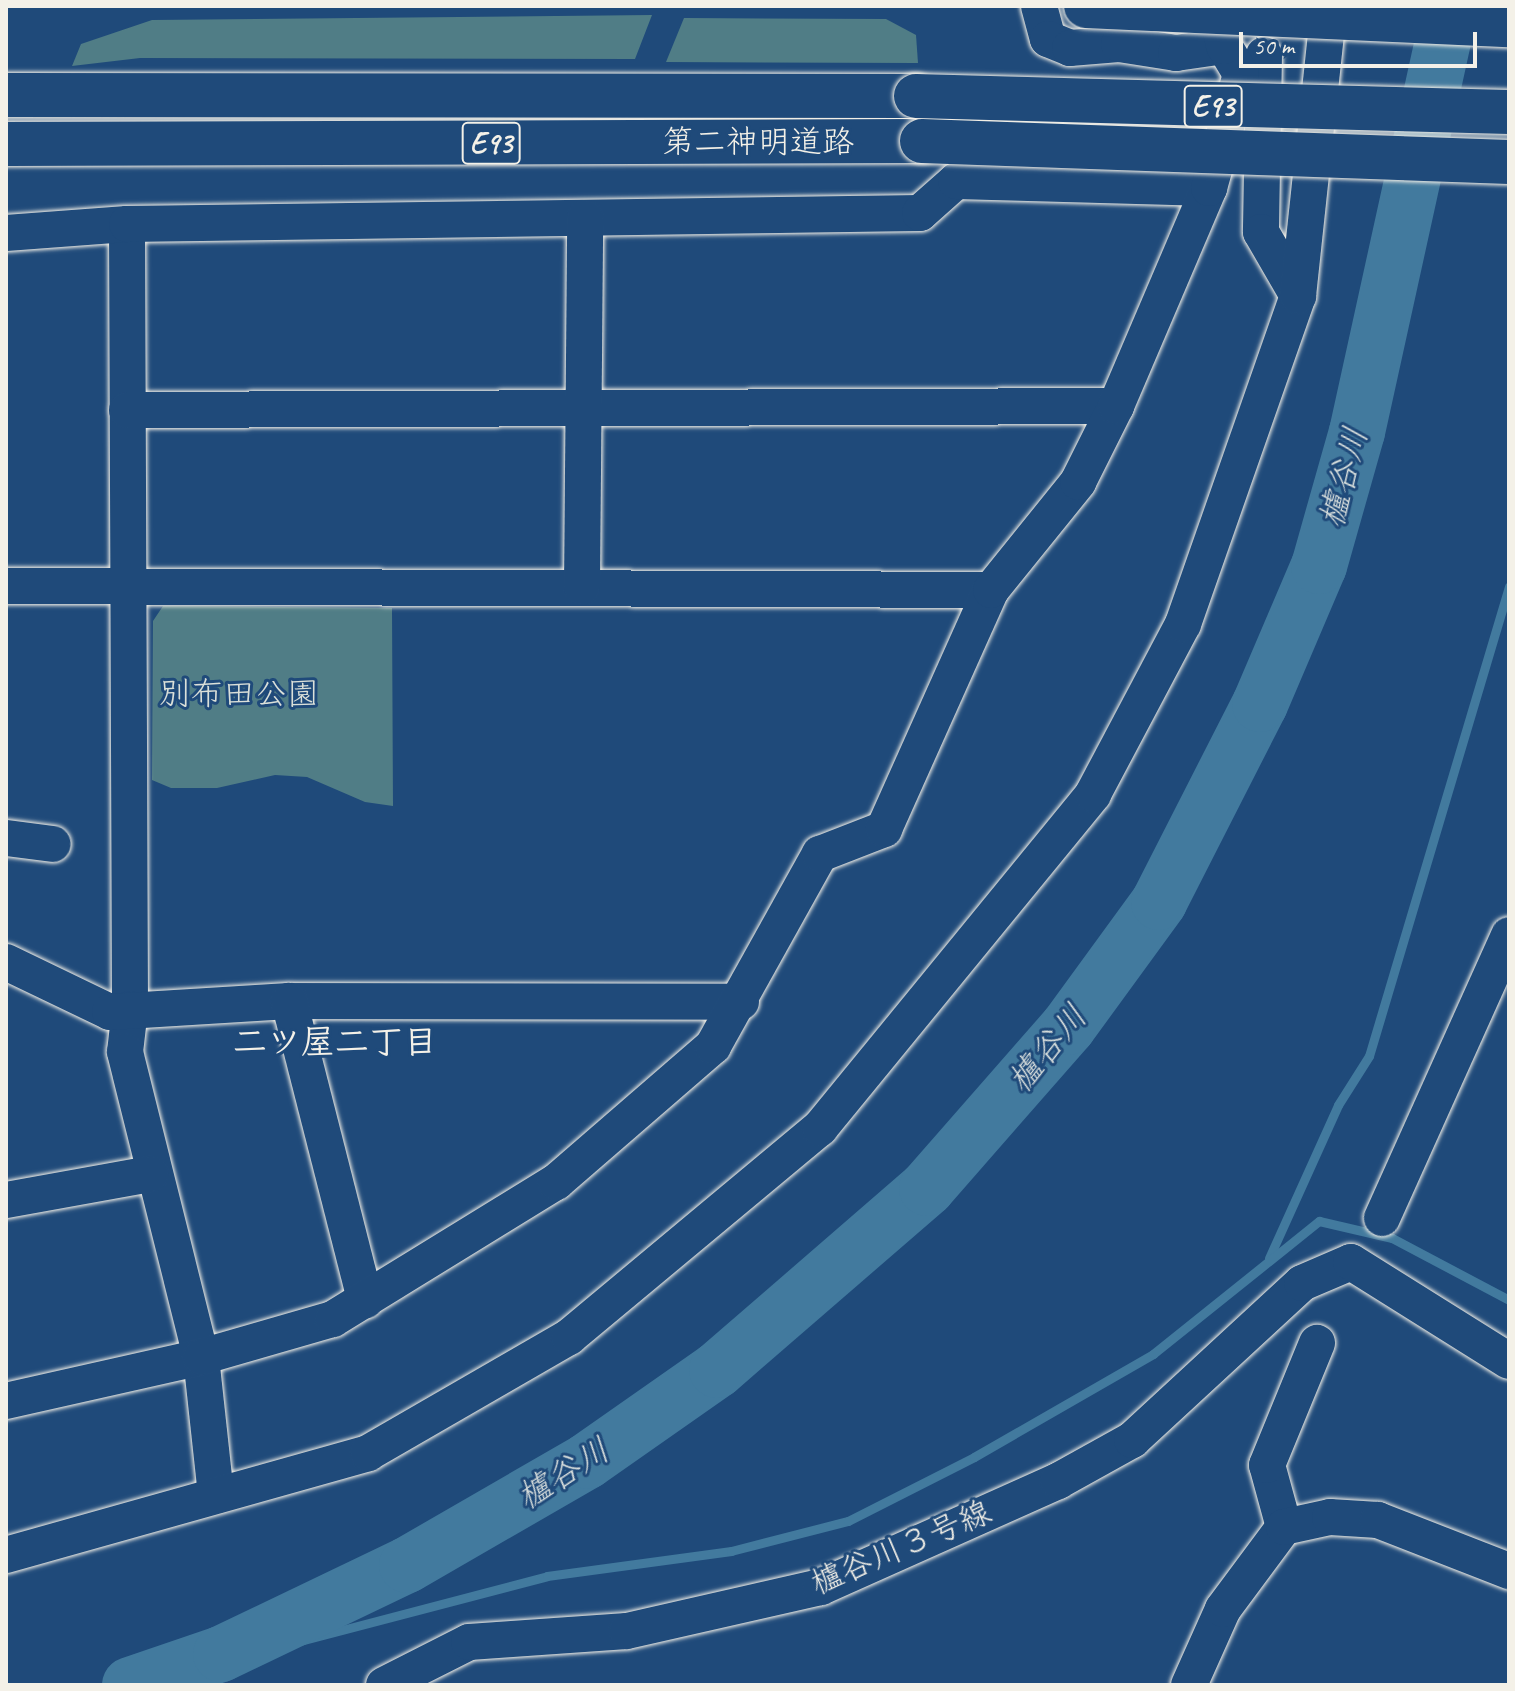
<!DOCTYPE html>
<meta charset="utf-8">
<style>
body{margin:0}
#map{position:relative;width:1515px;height:1691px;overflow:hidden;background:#1f4a7a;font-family:Caveat,"Klee One",sans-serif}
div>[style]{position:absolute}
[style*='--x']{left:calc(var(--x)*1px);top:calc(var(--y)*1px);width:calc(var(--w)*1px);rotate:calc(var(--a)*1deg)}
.green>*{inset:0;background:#507d86}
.stream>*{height:9px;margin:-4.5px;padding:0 4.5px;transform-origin:4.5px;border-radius:4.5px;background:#427a9e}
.river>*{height:56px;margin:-28px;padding:0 28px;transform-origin:28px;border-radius:28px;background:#427a9e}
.roads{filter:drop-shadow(0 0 2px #f4f1e8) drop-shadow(0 0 2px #f4f1e8)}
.street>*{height:36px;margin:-18px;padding:0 18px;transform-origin:18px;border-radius:18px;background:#1f4a7a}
.highway>*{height:44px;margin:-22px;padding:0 22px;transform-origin:22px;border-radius:22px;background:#1f4a7a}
.bridges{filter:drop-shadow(0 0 2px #f4f1e8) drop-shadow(0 0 2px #f4f1e8)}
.secondary-bridge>*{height:44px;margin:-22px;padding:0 22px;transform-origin:22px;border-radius:22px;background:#1f4a7a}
.highway-bridge>*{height:44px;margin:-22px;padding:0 22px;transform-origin:22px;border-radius:22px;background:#1f4a7a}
span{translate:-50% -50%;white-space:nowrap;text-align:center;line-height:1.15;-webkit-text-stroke:6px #1f4a7a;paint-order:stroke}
.shield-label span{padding:2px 6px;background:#1f4a7a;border:2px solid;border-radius:6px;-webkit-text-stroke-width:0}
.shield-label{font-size:30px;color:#f4f1e8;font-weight:700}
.street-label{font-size:32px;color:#f4f1e8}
.park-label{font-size:32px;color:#dbe0d9}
.water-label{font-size:34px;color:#d9dfdd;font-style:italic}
.neighbourhood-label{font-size:34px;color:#f4f1e8;font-weight:700}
.frame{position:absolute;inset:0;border:8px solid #f4f1e8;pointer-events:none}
.scale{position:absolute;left:1239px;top:32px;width:238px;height:36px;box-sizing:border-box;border:4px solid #f4f1e8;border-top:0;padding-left:10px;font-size:24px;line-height:28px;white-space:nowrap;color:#f4f1e8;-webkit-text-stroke:6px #1f4a7a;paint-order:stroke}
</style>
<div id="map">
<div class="green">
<div style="clip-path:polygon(652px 15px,635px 59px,140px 58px,72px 66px,81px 44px,152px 20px)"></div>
<div style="clip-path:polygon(684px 18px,886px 19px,916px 35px,918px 63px,666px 62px)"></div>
<div style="clip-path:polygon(163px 606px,392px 608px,393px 806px,365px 802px,307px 777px,275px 775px,217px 788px,171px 788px,152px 780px,153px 621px)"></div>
</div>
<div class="stream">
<div style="--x:1269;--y:1258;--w:168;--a:-65.7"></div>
<div style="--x:1338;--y:1105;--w:58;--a:-57.7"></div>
<div style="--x:1369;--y:1056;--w:490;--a:-73.4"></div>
<div style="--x:244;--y:1644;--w:56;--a:-3.1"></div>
<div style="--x:300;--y:1641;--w:255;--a:-14.7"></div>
<div style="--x:547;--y:1576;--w:186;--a:-7.7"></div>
<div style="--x:731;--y:1551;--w:121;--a:-14.4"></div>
<div style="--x:848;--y:1521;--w:141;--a:-26.9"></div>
<div style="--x:974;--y:1457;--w:207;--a:-29.9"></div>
<div style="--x:1153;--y:1354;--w:213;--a:-38.7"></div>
<div style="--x:1319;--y:1221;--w:75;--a:13.1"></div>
<div style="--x:1392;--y:1238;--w:132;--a:27.9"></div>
</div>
<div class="river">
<div style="--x:130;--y:1685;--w:96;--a:-18.8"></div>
<div style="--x:221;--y:1654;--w:206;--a:-25.6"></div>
<div style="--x:407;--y:1565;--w:208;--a:-30"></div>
<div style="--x:587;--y:1461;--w:159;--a:-35"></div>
<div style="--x:717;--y:1370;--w:278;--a:-40.9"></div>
<div style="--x:927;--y:1188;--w:214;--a:-48.8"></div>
<div style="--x:1068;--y:1027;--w:155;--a:-53.9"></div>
<div style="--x:1159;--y:902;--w:222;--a:-63"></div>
<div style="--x:1260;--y:704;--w:150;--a:-66.9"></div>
<div style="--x:1319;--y:566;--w:139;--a:-74.2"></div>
<div style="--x:1357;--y:432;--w:436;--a:-77.6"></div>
</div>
<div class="roads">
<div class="street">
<div style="--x:1039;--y:6;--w:34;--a:75"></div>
<div style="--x:1048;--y:39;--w:24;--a:22"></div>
<div style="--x:1070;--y:48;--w:49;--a:-4.7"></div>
<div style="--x:1119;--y:44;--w:58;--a:9"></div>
<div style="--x:1176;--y:53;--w:49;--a:-8.3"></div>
<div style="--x:1264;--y:55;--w:177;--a:91"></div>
<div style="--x:1261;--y:232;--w:74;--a:60"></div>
<div style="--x:127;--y:224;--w:785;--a:89.78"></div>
<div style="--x:130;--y:1009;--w:43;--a:96.6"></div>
<div style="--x:125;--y:1052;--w:314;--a:76"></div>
<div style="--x:201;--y:1357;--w:139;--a:83.8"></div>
<div style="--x:6;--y:233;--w:121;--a:-4.3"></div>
<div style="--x:127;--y:224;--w:793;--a:-0.79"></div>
<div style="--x:920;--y:213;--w:48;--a:-41.6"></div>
<div style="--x:956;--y:181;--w:253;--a:1.6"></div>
<div style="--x:127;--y:410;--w:989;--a:-0.23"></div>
<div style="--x:6;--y:586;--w:985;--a:0.23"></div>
<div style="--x:582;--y:587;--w:369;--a:-89.5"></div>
<div style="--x:6;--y:838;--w:47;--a:7.3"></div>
<div style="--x:6;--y:962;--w:115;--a:25.7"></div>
<div style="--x:110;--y:1012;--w:179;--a:-3.5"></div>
<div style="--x:289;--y:1001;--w:452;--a:0.1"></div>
<div style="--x:289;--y:1001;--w:309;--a:75.7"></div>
<div style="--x:6;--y:1200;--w:147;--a:-10.2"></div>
<div style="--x:1382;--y:1218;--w:310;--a:-65.8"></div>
<div style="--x:6;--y:1401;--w:200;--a:-12.7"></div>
<div style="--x:201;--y:1357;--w:137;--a:-16.1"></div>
<div style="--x:333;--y:1319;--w:262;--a:-31.6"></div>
<div style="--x:556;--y:1182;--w:208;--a:-40.9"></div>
<div style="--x:713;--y:1046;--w:220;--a:-60.9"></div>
<div style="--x:820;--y:854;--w:69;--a:-21.3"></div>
<div style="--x:884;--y:829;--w:262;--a:-65.9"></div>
<div style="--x:991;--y:590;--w:139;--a:-51.1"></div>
<div style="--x:1078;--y:482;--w:85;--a:-63.4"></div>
<div style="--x:1116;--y:406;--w:237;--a:-66.9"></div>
<div style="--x:1209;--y:188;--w:118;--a:-74.3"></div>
<div style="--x:1241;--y:74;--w:33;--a:-121"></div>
<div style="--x:1224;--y:46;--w:41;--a:-101.3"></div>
<div style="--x:1284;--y:1527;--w:64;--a:-105.3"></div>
<div style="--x:1267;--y:1465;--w:132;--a:-67.7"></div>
<div style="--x:6;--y:1555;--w:376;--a:-15.7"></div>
<div style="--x:368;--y:1453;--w:232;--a:-30"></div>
<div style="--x:569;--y:1337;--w:327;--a:-39.8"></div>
<div style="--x:820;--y:1128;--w:431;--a:-50.7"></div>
<div style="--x:1093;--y:794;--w:192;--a:-62.1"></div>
<div style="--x:1183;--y:624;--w:348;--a:-70.7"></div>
<div style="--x:1298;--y:296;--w:292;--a:-83.9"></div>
<div style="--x:384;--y:1685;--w:95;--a:-26.8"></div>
<div style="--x:469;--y:1642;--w:158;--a:-4"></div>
<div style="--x:627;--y:1631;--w:199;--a:-12.8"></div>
<div style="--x:821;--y:1587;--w:260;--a:-24.1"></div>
<div style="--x:1058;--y:1481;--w:85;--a:-29"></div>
<div style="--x:1132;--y:1440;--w:231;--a:-42.7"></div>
<div style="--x:1302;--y:1283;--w:53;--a:-23.2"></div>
<div style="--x:1351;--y:1262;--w:186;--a:32.1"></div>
<div style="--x:1189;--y:1685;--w:83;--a:-65.9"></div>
<div style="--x:1223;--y:1609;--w:102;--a:-53.4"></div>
<div style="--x:1284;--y:1527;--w:47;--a:-12.3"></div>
<div style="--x:1330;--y:1517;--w:48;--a:3.6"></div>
<div style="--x:1378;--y:1520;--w:141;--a:21.3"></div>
</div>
<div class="highway">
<div style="--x:6;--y:95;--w:910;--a:0.06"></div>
<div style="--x:6;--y:144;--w:916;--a:-0.19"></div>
</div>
</div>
<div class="bridges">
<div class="secondary-bridge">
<div style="--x:1086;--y:6;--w:423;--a:2.6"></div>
</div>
<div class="highway-bridge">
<div style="--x:916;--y:96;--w:593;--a:1.55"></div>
<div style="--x:922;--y:141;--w:587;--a:2.05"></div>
</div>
</div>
<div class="shield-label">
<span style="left:1213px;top:106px">E93</span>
<span style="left:491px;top:143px">E93</span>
</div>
<div class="street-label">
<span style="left:758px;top:142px">第二神明道路</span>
<span style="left:901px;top:1548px;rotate:-23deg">櫨谷川３号線</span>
</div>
<div class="park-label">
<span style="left:239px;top:694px">別布田公園</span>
</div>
<div class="water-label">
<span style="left:1343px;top:477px;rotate:-75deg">櫨谷川</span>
<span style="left:1047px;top:1048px;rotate:-50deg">櫨谷川</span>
<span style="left:563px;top:1473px;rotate:-32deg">櫨谷川</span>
</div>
<div class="neighbourhood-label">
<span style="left:335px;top:1042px">二ツ屋二丁目</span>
</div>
<div class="frame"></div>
<div class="scale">50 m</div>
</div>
